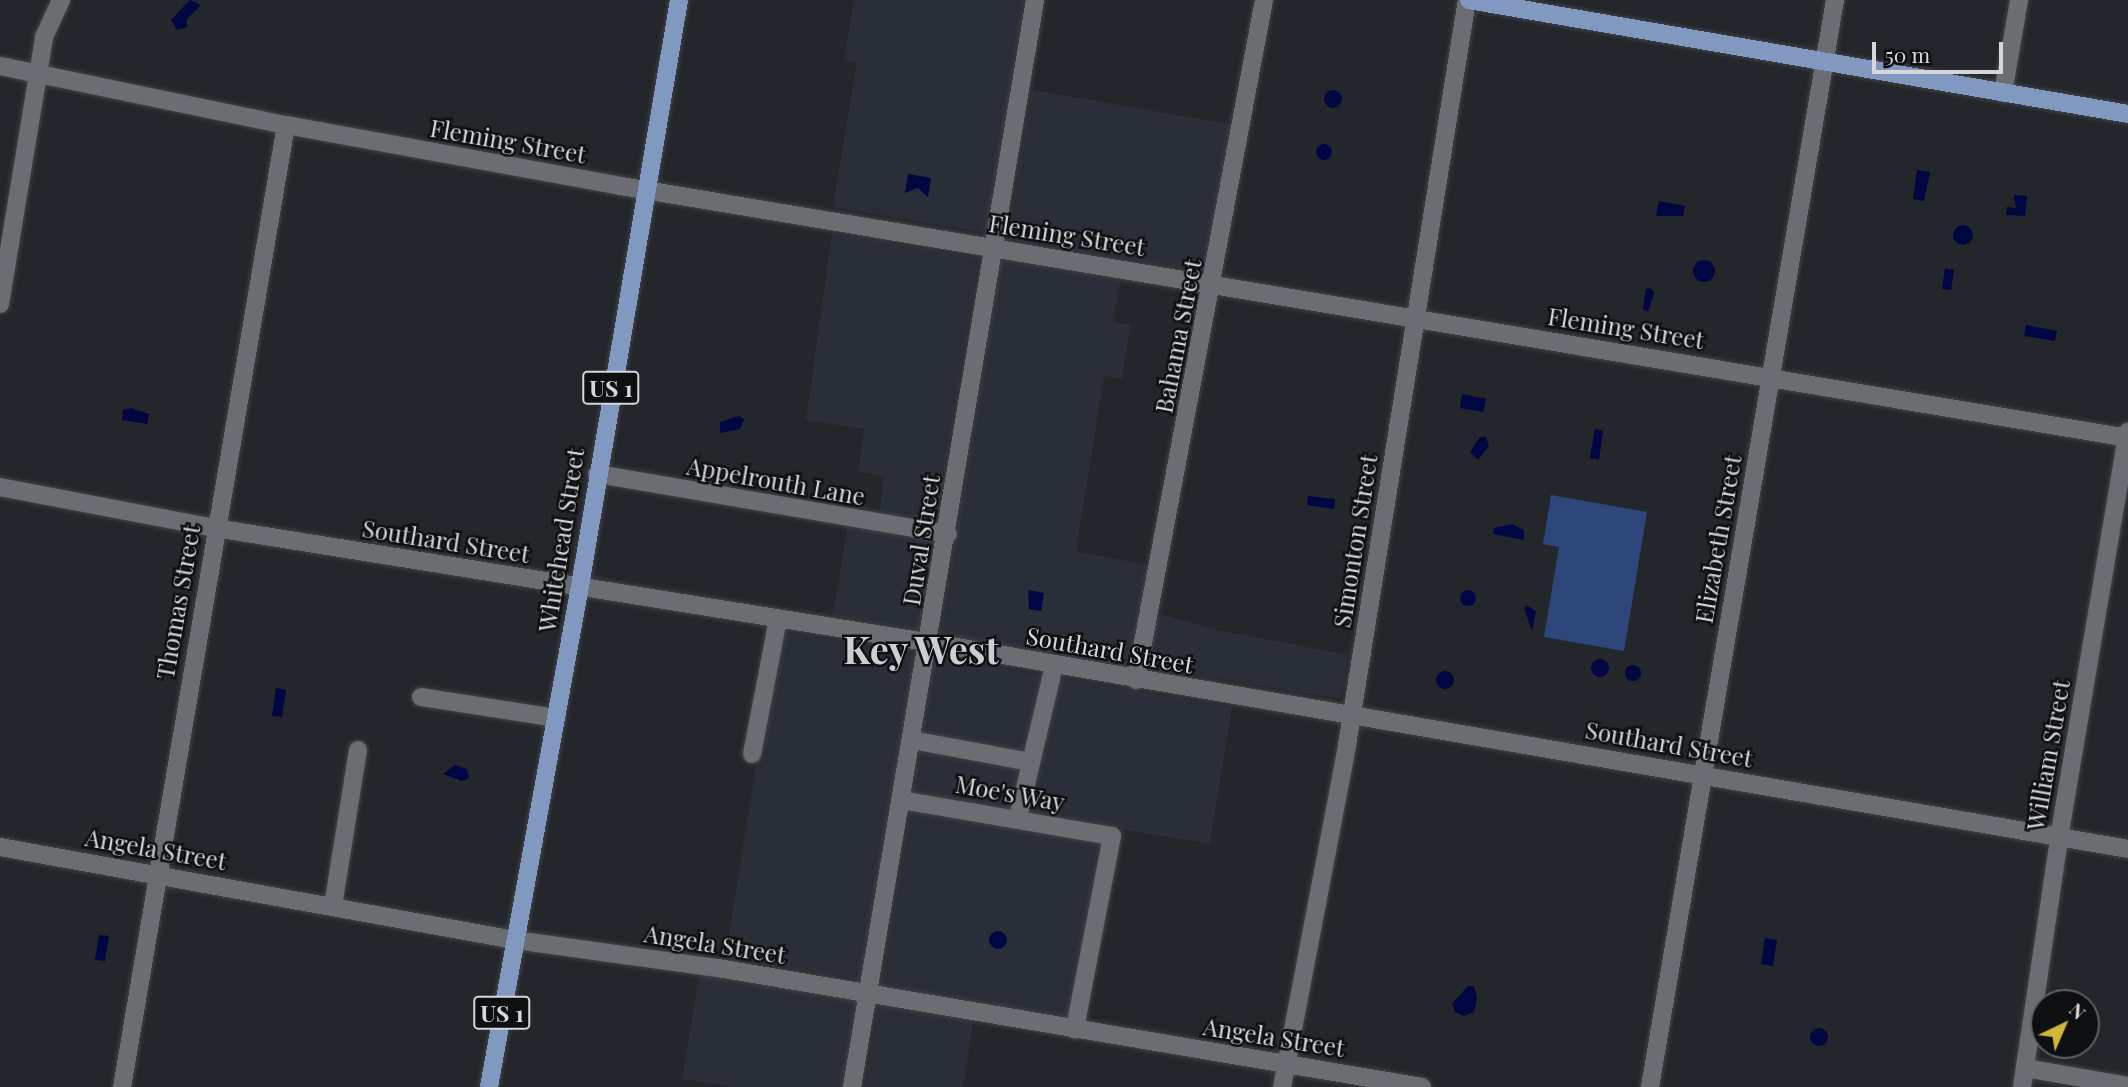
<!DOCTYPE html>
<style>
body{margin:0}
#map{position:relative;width:2128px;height:1087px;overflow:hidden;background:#23262a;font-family:"Playfair Display",serif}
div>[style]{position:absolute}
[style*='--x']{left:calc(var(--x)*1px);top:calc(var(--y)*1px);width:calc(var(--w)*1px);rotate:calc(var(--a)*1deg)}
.built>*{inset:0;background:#292e38}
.green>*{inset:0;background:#2d477a}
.water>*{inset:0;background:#000642}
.round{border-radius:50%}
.roads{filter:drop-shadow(0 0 2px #414347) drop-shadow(0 0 2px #414347)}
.street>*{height:18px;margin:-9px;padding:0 9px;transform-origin:9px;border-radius:9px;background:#6a6d72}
.secondary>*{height:18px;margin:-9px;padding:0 9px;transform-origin:9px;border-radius:9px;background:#6a6d72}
.primary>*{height:18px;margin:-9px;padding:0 9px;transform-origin:9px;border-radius:9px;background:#8198c0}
span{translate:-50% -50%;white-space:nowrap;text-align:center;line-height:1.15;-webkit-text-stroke:5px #0e0f11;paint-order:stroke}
.shield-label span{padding:2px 5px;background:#0e0f11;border:2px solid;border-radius:5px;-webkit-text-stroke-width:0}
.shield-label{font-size:23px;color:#d5d7da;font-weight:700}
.street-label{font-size:24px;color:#d5d7da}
.town-label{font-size:38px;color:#cbced4;font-weight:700}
.north{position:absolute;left:2030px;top:989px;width:70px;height:70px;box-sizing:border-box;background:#0e0f11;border:2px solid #5e5f61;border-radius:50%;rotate:44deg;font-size:19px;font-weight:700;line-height:28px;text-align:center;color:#d5d7da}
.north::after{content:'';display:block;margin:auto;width:24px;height:32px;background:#cfb837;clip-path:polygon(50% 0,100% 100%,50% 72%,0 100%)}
.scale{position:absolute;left:1872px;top:42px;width:131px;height:32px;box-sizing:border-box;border:4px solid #d5d7da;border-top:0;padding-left:9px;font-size:21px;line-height:24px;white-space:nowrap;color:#d5d7da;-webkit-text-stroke:5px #0e0f11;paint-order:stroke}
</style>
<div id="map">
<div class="built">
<div style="clip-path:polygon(854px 0,1025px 0,987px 233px,833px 207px,857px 63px,844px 61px)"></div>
<div style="clip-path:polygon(1032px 90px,1236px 125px,1212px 273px,1007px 239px)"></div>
<div style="clip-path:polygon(832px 233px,979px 258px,935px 527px,879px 514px,884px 477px,858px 471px,864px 429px,806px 420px)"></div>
<div style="clip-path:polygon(1001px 258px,1121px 278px,1113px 321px,1131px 325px,1122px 379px,1104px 376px,1076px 552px,1150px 565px,1133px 668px,940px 635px)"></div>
<div style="clip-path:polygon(848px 524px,934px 538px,919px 630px,833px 616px)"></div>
<div style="clip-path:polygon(1156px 613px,1218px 630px,1348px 655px,1341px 699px,1148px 667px)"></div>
<div style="clip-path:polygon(778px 631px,916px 654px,862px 980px,725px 957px)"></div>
<div style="clip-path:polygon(935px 657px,1232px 707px,1210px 844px,1107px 827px,1073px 1019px,881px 987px)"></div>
<div style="clip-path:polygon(699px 974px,858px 1001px,844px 1087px,732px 1087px,682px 1079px)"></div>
<div style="clip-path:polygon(879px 1001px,974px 1018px,963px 1087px,865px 1087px)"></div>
</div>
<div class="green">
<div style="clip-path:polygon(1551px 495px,1647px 512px,1624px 651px,1544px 637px,1559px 547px,1543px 544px)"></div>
</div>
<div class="water">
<div style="clip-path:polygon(190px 0,201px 5px,187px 19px,187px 27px,177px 30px,171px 20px)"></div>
<div class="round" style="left:1324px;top:90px;width:18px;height:18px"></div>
<div class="round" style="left:1316px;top:144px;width:16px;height:16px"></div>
<div style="clip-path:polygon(1917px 170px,1930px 172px,1924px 201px,1913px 199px)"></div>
<div style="clip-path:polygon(908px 174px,931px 178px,928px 197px,918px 188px,905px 193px)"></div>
<div style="clip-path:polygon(2014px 195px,2027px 196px,2025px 216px,2006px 215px,2007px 207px,2016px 208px)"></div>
<div style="clip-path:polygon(1659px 201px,1685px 206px,1683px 216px,1656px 216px)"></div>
<div class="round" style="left:1953px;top:225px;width:20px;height:20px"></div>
<div class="round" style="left:1693px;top:260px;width:22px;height:22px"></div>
<div style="clip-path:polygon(1945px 268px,1954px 270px,1951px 290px,1942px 289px)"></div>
<div style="clip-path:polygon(1651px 288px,1654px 293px,1648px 312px,1643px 309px,1646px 289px)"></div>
<div style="clip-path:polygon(2026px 325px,2057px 331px,2055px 341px,2024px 336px)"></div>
<div style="clip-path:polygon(1462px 394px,1486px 399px,1483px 412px,1460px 408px)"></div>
<div style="clip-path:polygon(131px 408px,149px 414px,147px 424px,122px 420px,123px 410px)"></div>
<div style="clip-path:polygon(739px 416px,744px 419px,740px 429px,720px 433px,720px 422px)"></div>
<div style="clip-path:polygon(1595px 429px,1603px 431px,1599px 460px,1590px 458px)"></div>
<div style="clip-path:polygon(1480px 437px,1486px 437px,1489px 446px,1478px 460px,1470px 452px)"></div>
<div style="clip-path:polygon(1308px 496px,1335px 499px,1334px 509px,1307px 505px)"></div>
<div style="clip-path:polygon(1512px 524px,1524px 530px,1524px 540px,1493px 534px,1494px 528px)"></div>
<div style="clip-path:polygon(1028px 590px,1044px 593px,1041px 611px,1029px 609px)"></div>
<div class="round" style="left:1460px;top:590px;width:16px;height:16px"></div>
<div style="clip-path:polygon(1528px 606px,1536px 611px,1532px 631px,1524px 608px)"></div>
<div class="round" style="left:1591px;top:659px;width:18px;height:18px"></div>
<div class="round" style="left:1625px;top:665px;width:16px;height:16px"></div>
<div class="round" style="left:1436px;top:671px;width:18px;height:18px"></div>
<div style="clip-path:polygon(276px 688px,286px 690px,282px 717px,272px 716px)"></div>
<div style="clip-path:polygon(455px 765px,467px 769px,469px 778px,462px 781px,443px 774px)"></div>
<div class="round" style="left:989px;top:931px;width:18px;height:18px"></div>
<div style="clip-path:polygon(99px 935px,109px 936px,105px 961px,95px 960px)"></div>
<div style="clip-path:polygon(1765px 938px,1777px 940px,1773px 966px,1761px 964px)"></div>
<div style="clip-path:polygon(1468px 986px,1474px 986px,1477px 998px,1474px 1012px,1464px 1016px,1455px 1012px,1452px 1004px)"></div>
<div class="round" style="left:1810px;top:1028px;width:18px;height:18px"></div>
</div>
<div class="roads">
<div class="street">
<div style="--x:0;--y:66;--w:292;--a:11.7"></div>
<div style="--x:286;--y:125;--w:976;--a:99.67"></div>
<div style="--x:2003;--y:93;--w:94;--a:-80.2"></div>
<div style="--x:0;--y:304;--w:271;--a:-80.6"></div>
<div style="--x:44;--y:37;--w:41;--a:-65.3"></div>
<div style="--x:597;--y:474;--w:356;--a:9.7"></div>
<div style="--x:0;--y:487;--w:219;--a:10.8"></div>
<div style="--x:1136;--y:680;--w:692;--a:-79.34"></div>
<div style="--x:421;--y:697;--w:137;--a:8.8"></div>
<div style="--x:912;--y:740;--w:121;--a:10.5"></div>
<div style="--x:752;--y:754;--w:137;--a:-79.1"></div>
<div style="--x:901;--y:800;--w:214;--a:9.7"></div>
<div style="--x:1112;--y:836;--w:197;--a:100.9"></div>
<div style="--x:1018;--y:818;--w:156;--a:-76.7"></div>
<div style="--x:0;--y:847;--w:523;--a:10.24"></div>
<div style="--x:515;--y:940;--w:205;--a:7.9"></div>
<div style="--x:718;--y:968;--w:714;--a:9.59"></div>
<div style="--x:333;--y:906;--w:158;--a:-80.9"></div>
<div style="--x:2025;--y:1068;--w:105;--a:9.9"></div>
<div style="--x:1650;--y:1087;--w:1103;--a:-80.34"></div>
<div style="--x:2022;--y:1087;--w:252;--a:-81.5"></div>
<div style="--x:2059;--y:838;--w:412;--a:-80.4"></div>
</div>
<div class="secondary">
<div style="--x:286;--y:125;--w:341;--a:10.3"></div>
<div style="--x:621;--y:186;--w:1528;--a:9.49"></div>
<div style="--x:215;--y:528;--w:739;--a:9.11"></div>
<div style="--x:945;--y:645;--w:1200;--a:9.78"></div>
<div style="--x:852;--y:1087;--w:1102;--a:-80.44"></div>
<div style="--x:1282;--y:1087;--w:348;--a:-79.2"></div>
<div style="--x:1347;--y:745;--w:755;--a:-80.85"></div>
</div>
<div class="primary">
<div style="--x:1469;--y:0;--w:669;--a:9.81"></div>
<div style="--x:489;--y:1087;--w:509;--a:-79.71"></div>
<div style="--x:580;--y:586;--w:594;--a:-80.41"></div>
</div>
</div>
<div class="shield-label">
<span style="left:611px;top:388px">US 1</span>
<span style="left:502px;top:1013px">US 1</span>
</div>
<div class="street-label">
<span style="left:508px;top:141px;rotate:10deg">Fleming Street</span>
<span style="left:1067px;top:235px;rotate:9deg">Fleming Street</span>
<span style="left:1626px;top:328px;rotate:9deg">Fleming Street</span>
<span style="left:1178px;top:336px;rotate:-79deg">Bahama Street</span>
<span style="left:776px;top:481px;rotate:10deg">Appelrouth Lane</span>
<span style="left:1718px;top:539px;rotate:-80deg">Elizabeth Street</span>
<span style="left:561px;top:540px;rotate:-81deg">Whitehead Street</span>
<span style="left:921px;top:540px;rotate:-81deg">Duval Street</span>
<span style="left:446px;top:541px;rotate:9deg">Southard Street</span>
<span style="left:1355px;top:541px;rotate:-81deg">Simonton Street</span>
<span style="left:178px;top:602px;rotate:-80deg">Thomas Street</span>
<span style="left:1110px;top:650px;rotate:10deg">Southard Street</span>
<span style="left:1669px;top:744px;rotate:10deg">Southard Street</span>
<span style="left:2048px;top:755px;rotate:-80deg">William Street</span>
<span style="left:1010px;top:793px;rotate:10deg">Moe's Way</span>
<span style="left:156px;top:849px;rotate:10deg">Angela Street</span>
<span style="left:715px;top:944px;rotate:9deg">Angela Street</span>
<span style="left:1274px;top:1037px;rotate:9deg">Angela Street</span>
</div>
<div class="town-label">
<span style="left:921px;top:649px">Key West</span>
</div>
<div class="north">N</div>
<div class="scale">50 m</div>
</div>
